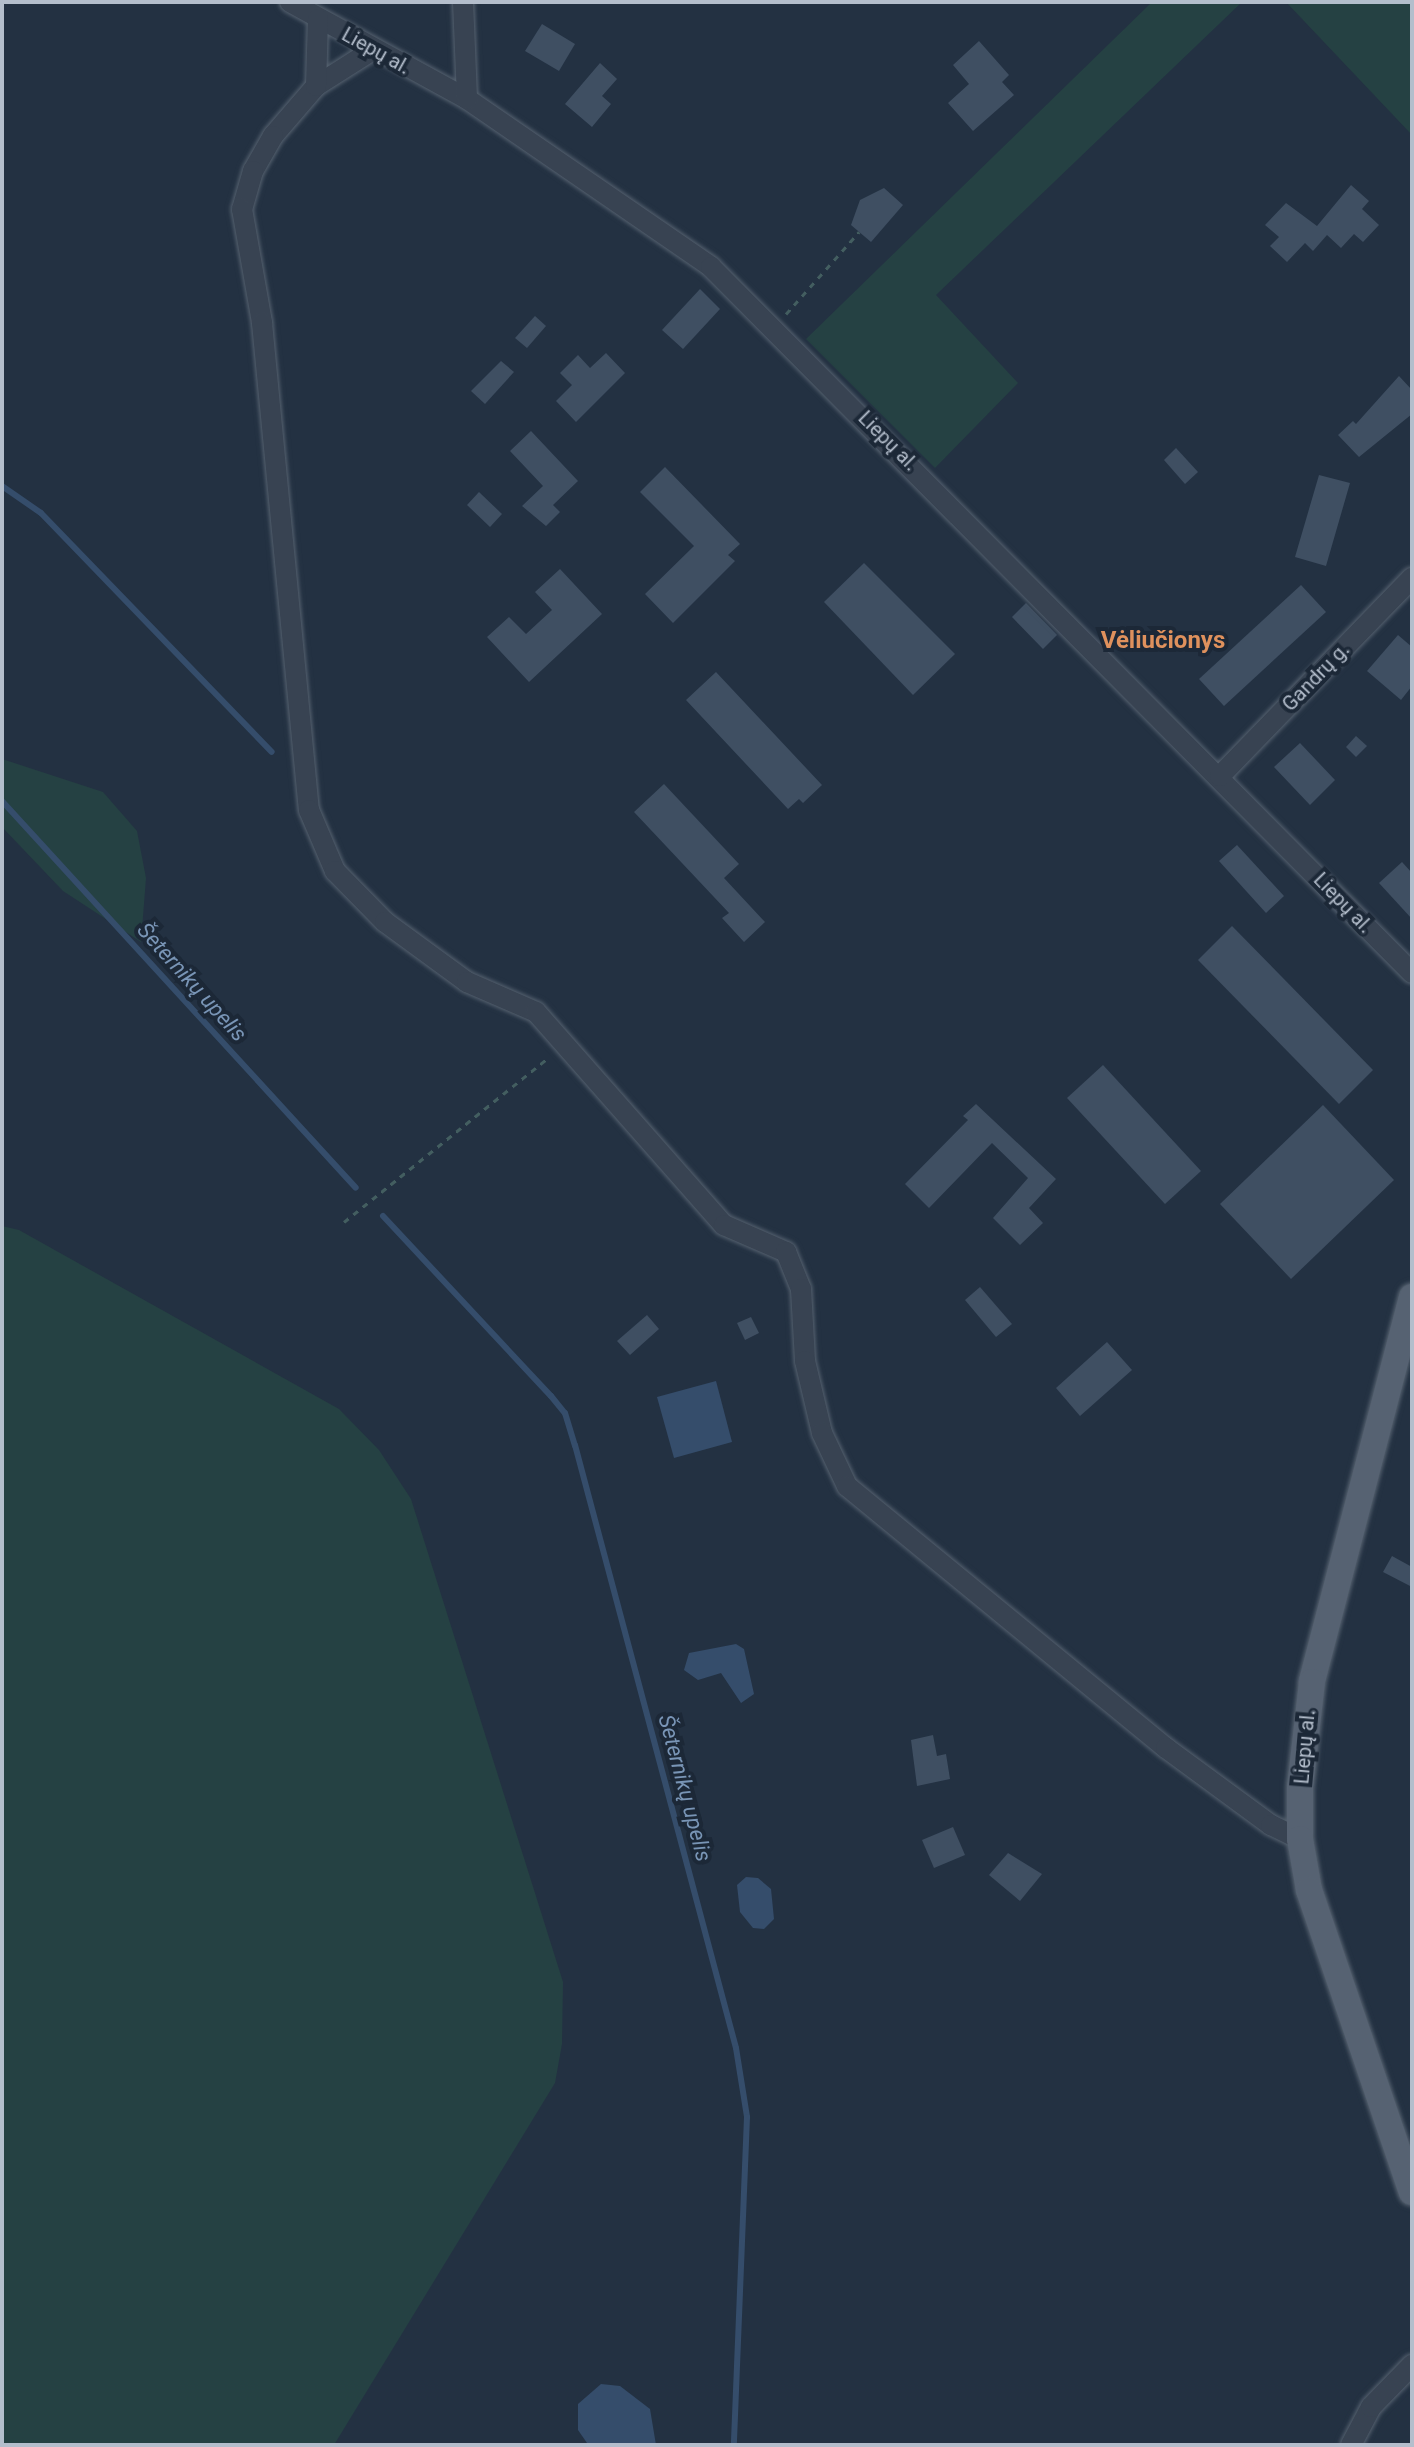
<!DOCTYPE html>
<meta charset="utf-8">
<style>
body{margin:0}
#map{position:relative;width:1414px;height:2447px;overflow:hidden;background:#233142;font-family:Roboto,sans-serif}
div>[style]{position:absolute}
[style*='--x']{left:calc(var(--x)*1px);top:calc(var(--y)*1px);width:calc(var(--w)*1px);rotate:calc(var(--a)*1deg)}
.green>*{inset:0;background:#254143}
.water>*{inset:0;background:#354d6b}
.stream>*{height:6px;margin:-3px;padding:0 3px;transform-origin:3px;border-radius:3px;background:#354d6b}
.building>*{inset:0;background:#3f4f62}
.path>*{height:3px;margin-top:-1.5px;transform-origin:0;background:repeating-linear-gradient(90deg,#435e60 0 6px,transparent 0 12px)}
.roads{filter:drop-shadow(0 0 2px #55616f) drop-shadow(0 0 2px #55616f)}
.minor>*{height:20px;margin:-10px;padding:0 10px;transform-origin:10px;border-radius:10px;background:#384352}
.major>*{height:26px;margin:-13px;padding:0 13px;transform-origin:13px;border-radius:13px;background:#566272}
span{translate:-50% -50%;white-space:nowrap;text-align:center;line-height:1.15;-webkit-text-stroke:8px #1c2837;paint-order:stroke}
.street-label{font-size:20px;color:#b4becc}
.water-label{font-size:22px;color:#7995b6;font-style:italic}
.quarter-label{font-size:24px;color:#df915d;font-weight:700}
.frame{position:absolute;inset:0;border:4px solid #b4becc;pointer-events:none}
</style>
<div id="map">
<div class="green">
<div style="clip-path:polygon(1152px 2px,1242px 2px,936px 295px,1018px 383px,935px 468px,806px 339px)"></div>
<div style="clip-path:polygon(1286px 2px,1412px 2px,1412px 135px)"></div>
<div style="clip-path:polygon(2px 759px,103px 792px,137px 831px,146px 878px,141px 942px,63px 891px,2px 827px)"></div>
<div style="clip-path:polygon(2px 1226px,19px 1230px,339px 1409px,379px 1450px,411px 1499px,563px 1982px,562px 2044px,555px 2083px,334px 2445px,2px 2445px)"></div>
</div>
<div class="water">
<div style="clip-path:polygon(716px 1381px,732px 1442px,674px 1458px,657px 1397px)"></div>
<div style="clip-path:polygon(736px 1644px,744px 1649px,754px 1694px,741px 1703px,721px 1673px,698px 1680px,684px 1670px,689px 1653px)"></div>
<div style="clip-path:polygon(746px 1877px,758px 1878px,771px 1889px,774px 1919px,764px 1929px,753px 1928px,740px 1912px,737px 1885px)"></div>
<div style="clip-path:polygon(601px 2384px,620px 2386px,650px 2409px,656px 2445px,587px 2443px,578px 2430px,578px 2404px)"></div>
</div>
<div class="stream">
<div style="--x:2;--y:486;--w:47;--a:34.7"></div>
<div style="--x:41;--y:513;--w:332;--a:46"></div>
<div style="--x:2;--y:801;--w:524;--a:47.55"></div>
<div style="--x:383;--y:1216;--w:246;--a:47"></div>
<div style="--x:551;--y:1396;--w:22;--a:51"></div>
<div style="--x:565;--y:1413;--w:34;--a:73"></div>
<div style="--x:575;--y:1445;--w:624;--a:75.05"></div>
<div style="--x:736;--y:2048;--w:70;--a:80.9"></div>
<div style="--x:747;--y:2117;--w:328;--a:92.3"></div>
</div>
<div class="building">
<div style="clip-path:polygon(542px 24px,575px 44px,559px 71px,525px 51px)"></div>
<div style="clip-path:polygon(979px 41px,1009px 75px,1002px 82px,1014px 95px,973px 131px,948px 103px,969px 84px,953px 65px)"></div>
<div style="clip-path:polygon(600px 63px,617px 79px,602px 96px,611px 104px,592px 127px,565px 104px)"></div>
<div style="clip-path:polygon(1351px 185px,1369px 201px,1362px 209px,1379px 225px,1363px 242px,1354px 234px,1341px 248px,1327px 235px,1313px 251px,1305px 243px,1287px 262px,1270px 246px,1279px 237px,1265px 225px,1286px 203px,1317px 226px)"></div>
<div style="clip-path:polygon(884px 188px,903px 205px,871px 242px,851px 225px,860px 200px)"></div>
<div style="clip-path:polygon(700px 289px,720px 309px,683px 349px,662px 330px)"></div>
<div style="clip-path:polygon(535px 316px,546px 326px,527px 348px,515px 338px)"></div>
<div style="clip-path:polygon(606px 353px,625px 373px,576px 422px,556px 401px,572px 385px,560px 373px,578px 355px,590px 368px)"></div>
<div style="clip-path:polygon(501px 361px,514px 372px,485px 404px,471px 391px)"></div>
<div style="clip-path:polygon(1399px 376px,1412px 390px,1412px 414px,1359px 457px,1338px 435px,1353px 421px,1356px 424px)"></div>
<div style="clip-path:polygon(531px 431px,578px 481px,553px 505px,560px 512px,546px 526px,522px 506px,543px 486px,510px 451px)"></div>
<div style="clip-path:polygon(1176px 448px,1198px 472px,1185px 484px,1164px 460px)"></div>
<div style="clip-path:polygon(665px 467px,740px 544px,728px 555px,735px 561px,673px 623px,645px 594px,694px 546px,640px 492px)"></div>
<div style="clip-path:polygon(1319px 475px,1350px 483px,1326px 566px,1295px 557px)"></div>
<div style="clip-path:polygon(479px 492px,502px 514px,490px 527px,467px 505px)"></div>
<div style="clip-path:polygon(864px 563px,955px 654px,913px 695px,824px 602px)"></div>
<div style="clip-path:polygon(560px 569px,602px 614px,529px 682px,487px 637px,509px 617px,526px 634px,552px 610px,535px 592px)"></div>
<div style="clip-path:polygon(1301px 585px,1326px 612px,1224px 706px,1199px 679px)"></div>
<div style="clip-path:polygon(1026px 603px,1057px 635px,1043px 649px,1012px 617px)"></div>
<div style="clip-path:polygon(1398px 635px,1412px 647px,1412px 686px,1401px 700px,1367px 671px)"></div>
<div style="clip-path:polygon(716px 672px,822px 785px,803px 803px,799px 799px,788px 809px,686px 700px)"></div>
<div style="clip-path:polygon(1356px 736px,1367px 746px,1356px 757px,1346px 747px)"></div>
<div style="clip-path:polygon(1300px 743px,1335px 780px,1310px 805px,1274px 767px)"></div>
<div style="clip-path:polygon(664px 784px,739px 864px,724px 878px,765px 922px,744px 942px,722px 918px,729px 913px,634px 812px)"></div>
<div style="clip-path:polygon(1237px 845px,1284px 896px,1266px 913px,1219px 861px)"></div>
<div style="clip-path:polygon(1402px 862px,1412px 873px,1412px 919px,1379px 883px)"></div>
<div style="clip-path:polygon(1232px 926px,1373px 1070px,1339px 1104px,1198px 960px)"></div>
<div style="clip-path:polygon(1103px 1065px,1201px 1171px,1165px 1204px,1067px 1098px)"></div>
<div style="clip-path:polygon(976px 1104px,1056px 1179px,1029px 1208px,1043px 1223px,1020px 1245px,993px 1218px,1028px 1178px,992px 1143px,929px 1208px,905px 1184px,968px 1120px,963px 1116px)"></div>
<div style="clip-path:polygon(1323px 1105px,1394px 1180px,1291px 1279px,1220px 1204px)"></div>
<div style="clip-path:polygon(980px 1287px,1012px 1324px,996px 1337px,965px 1300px)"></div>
<div style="clip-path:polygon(647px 1315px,659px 1329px,630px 1355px,617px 1341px)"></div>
<div style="clip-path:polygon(751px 1317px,759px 1333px,745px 1340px,737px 1323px)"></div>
<div style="clip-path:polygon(1107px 1342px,1132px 1370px,1080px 1416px,1056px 1388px)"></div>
<div style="clip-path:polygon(1392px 1556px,1412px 1567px,1412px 1587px,1383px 1572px)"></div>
<div style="clip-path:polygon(933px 1735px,937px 1756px,946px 1754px,950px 1779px,917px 1786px,911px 1740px)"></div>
<div style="clip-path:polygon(953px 1827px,965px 1855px,934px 1868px,922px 1840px)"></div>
<div style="clip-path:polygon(1008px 1853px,1042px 1874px,1020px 1901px,989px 1875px)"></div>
</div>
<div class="path">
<div style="--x:786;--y:314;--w:110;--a:-48.3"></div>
<div style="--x:344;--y:1222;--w:262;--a:-38.8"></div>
</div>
<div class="roads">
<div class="minor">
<div style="--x:290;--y:2;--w:202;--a:28.7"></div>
<div style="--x:467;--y:99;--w:296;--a:34.5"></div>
<div style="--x:711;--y:267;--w:995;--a:45.2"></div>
<div style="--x:463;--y:2;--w:97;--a:87.6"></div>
<div style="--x:371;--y:51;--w:65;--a:147.5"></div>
<div style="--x:316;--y:86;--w:66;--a:130.7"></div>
<div style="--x:273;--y:136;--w:40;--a:119.7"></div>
<div style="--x:253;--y:171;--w:40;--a:106"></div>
<div style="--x:242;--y:209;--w:116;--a:80"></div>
<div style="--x:262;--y:323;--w:489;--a:84.5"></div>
<div style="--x:309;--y:810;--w:66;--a:66.9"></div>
<div style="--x:335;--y:871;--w:71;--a:45.6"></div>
<div style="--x:385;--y:922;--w:102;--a:36.2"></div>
<div style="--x:467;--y:982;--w:75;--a:23.5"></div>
<div style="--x:536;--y:1012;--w:284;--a:48.6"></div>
<div style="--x:724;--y:1225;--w:68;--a:23.5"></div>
<div style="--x:786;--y:1252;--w:40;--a:68"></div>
<div style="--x:801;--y:1289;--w:72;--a:86.8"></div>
<div style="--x:805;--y:1361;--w:74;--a:76.7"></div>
<div style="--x:822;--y:1433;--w:59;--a:64.7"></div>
<div style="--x:847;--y:1486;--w:413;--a:39.4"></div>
<div style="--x:1166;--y:1748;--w:130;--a:36.3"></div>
<div style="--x:1271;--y:1825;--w:32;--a:26"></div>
<div style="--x:316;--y:86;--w:67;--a:-88.3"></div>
<div style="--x:1220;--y:776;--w:276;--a:-45.9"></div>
<div style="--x:1351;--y:2445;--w:43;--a:-62.2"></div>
<div style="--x:1371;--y:2407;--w:59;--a:-45.7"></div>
</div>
<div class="major">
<div style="--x:1412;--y:1297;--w:398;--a:104.6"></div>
<div style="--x:1312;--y:1682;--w:106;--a:96.5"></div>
<div style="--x:1300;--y:1787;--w:52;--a:90"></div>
<div style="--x:1300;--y:1839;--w:52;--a:80"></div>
<div style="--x:1309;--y:1890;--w:319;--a:71.2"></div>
</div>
</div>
<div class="street-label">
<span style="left:376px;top:51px;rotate:29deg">Liepų al.</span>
<span style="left:888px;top:441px;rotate:45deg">Liepų al.</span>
<span style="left:1316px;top:677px;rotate:-46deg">Gandrų g.</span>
<span style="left:1343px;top:903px;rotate:46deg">Liepų al.</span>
<span style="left:1305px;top:1747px;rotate:-85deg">Liepų al.</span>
</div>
<div class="water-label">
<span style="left:192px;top:982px;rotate:48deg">Šeternikų upelis</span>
<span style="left:685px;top:1788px;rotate:75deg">Šeternikų upelis</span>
</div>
<div class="quarter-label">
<span style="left:1163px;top:641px">Vėliučionys</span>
</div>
<div class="frame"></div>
</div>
